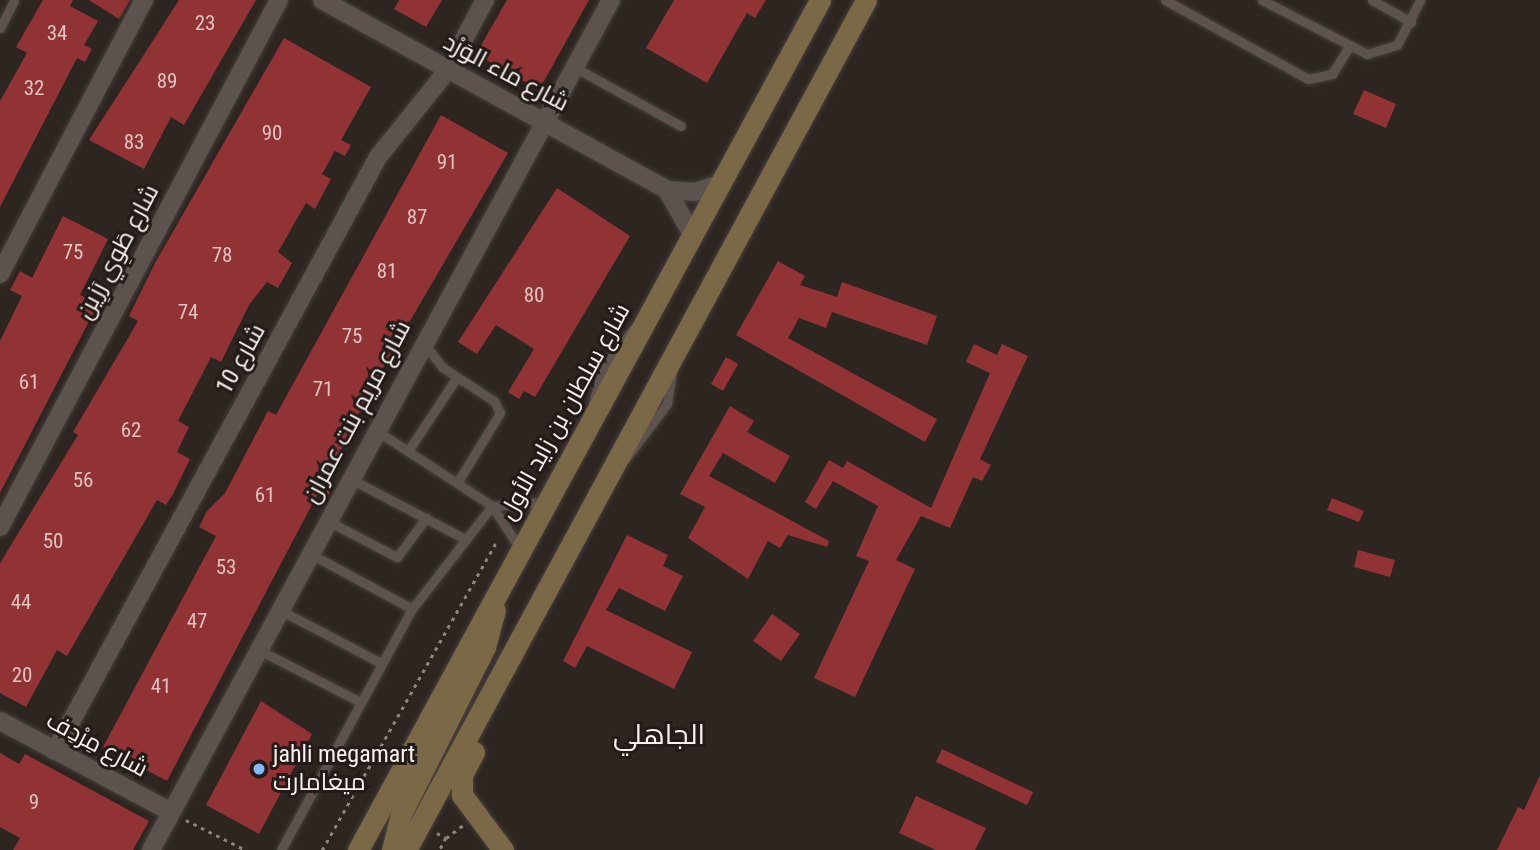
<!DOCTYPE html>
<meta charset="utf-8">
<style>
body{margin:0}
#map{position:relative;width:1540px;height:850px;overflow:hidden;background:#2c2520;font-family:"Roboto Condensed",Cairo,sans-serif}
div>[style]{position:absolute}
[style*='--x']{left:calc(var(--x)*1px);top:calc(var(--y)*1px);width:calc(var(--w)*1px);rotate:calc(var(--a)*1deg)}
.building>*{inset:0;background:#913335}
.path>*{height:2.5px;margin-top:-1.25px;transform-origin:0;background:repeating-linear-gradient(90deg,#8c8681 0 3.5px,transparent 0 8.5px)}
.roads{filter:drop-shadow(0 0 2px #46403d) drop-shadow(0 0 2px #46403d)}
.service>*{height:9px;margin:-4.5px;padding:0 4.5px;transform-origin:4.5px;border-radius:4.5px;background:#5c534e}
.minor>*{height:18px;margin:-9px;padding:0 9px;transform-origin:9px;border-radius:9px;background:#5c534e}
.secondary>*{height:21px;margin:-10.5px;padding:0 10.5px;transform-origin:10.5px;border-radius:10.5px;background:#7a6846}
.dots>*{width:19px;height:19px;translate:-50% -50%;box-sizing:border-box;border:4px solid #221b17;border-radius:50%}
span{translate:-50% -50%;white-space:nowrap;text-align:center;line-height:1.15;-webkit-text-stroke:6px #221b17;paint-order:stroke}
.number-label{font-size:21px;color:#dec3c1}
.number-label span{-webkit-text-stroke-width:0}
.street-label{font-size:24px;color:#f8f3f0}
.poi-label{font-size:24px;color:#f8f3f0}
.left{translate:0 -50%;text-align:left}
.quarter-label{font-size:28px;color:#f8f3f0}
</style>
<div id="map">
<div class="building">
<div style="clip-path:polygon(43px 0,73px 0,70px 6px,98px 21px,84px 45px,92px 49px,85px 62px,77px 58px,0 207px,0 101px,27px 53px,16px 47px)"></div>
<div style="clip-path:polygon(89px 0,130px 0,119px 19px)"></div>
<div style="clip-path:polygon(179px 0,256px 0,184px 125px,171px 117px,144px 169px,89px 140px)"></div>
<div style="clip-path:polygon(399px 0,442px 0,426px 27px,394px 9px)"></div>
<div style="clip-path:polygon(507px 0,589px 0,539px 90px,476px 54px)"></div>
<div style="clip-path:polygon(674px 0,766px 0,755px 18px,747px 13px,707px 83px,646px 48px)"></div>
<div style="clip-path:polygon(284px 38px,371px 87px,341px 140px,351px 145px,345px 156px,335px 151px,322px 174px,331px 179px,315px 209px,306px 203px,278px 252px,292px 263px,278px 288px,267px 282px,249px 305px,221px 362px,211px 357px,178px 421px,189px 427px,177px 452px,190px 459px,173px 494px,166px 505px,157px 500px,67px 656px,57px 650px,26px 707px,0 693px,0 563px,78px 435px,73px 432px,138px 321px,129px 316px,155px 263px)"></div>
<div style="clip-path:polygon(1364px 90px,1396px 104px,1386px 128px,1353px 114px)"></div>
<div style="clip-path:polygon(441px 115px,508px 153px,410px 321px,324px 482px,333px 487px,326px 499px,317px 495px,167px 781px,103px 747px,216px 536px,199px 527px,207px 511px,225px 493px,268px 411px,276px 415px)"></div>
<div style="clip-path:polygon(557px 188px,630px 236px,535px 397px,524px 391px,519px 399px,508px 392px,534px 349px,496px 325px,477px 354px,458px 342px)"></div>
<div style="clip-path:polygon(63px 216px,108px 239px,80px 295px,98px 304px,0 493px,0 341px,22px 296px,10px 290px,20px 271px,32px 278px)"></div>
<div style="clip-path:polygon(778px 261px,805px 276px,800px 285px,837px 297px,842px 282px,937px 316px,927px 345px,832px 312px,826px 328px,799px 318px,788px 338px,937px 419px,925px 442px,736px 335px)"></div>
<div style="clip-path:polygon(974px 344px,997px 355px,1002px 344px,1028px 356px,980px 459px,991px 465px,982px 481px,973px 477px,950px 528px,921px 516px,896px 560px,915px 569px,855px 697px,814px 678px,869px 561px,856px 556px,878px 506px,833px 481px,816px 509px,805px 502px,829px 460px,843px 468px,847px 461px,931px 508px,990px 373px,966px 362px)"></div>
<div style="clip-path:polygon(726px 357px,738px 364px,723px 391px,711px 384px)"></div>
<div style="clip-path:polygon(730px 406px,754px 421px,747px 432px,790px 456px,775px 483px,723px 453px,709px 476px,829px 541px,827px 547px,788px 535px,780px 548px,768px 541px,748px 579px,688px 538px,705px 507px,680px 494px)"></div>
<div style="clip-path:polygon(1332px 498px,1364px 511px,1359px 522px,1327px 510px)"></div>
<div style="clip-path:polygon(627px 535px,668px 555px,663px 566px,683px 576px,665px 611px,619px 588px,606px 610px,692px 652px,674px 689px,587px 646px,575px 668px,563px 661px)"></div>
<div style="clip-path:polygon(1358px 550px,1395px 560px,1390px 577px,1354px 567px)"></div>
<div style="clip-path:polygon(772px 614px,800px 634px,781px 661px,753px 641px)"></div>
<div style="clip-path:polygon(261px 701px,312px 734px,259px 834px,206px 805px)"></div>
<div style="clip-path:polygon(942px 749px,1033px 792px,1027px 805px,936px 762px)"></div>
<div style="clip-path:polygon(0 753px,19px 764px,25px 754px,149px 821px,133px 850px,13px 850px,20px 838px,0 827px)"></div>
<div style="clip-path:polygon(1540px 775px,1540px 850px,1497px 850px,1518px 807px,1524px 810px)"></div>
<div style="clip-path:polygon(916px 796px,986px 828px,975px 850px,936px 850px,899px 833px)"></div>
</div>
<div class="path">
<div style="--x:186;--y:820;--w:67;--a:26.6"></div>
<div style="--x:437;--y:833;--w:10;--a:29"></div>
<div style="--x:446;--y:838;--w:13;--a:117"></div>
<div style="--x:446;--y:838;--w:21;--a:-37"></div>
<div style="--x:322;--y:850;--w:357;--a:-60.5"></div>
</div>
<div class="roads">
<div class="service">
<div style="--x:1165;--y:0;--w:163;--a:28.9"></div>
<div style="--x:1308;--y:79;--w:25;--a:-12"></div>
<div style="--x:1332;--y:74;--w:31;--a:-58"></div>
<div style="--x:1262;--y:0;--w:118;--a:27.2"></div>
<div style="--x:1367;--y:54;--w:31;--a:-17"></div>
<div style="--x:1397;--y:45;--w:51;--a:-62.9"></div>
<div style="--x:1372;--y:0;--w:45;--a:29.4"></div>
<div style="--x:0;--y:28;--w:31;--a:-63"></div>
<div style="--x:574;--y:67;--w:122;--a:28.9"></div>
<div style="--x:425;--y:345;--w:28;--a:52"></div>
<div style="--x:442;--y:367;--w:62;--a:33.2"></div>
<div style="--x:494;--y:401;--w:13;--a:63"></div>
<div style="--x:500;--y:413;--w:82;--a:121.6"></div>
<div style="--x:591;--y:410;--w:44;--a:-74.1"></div>
<div style="--x:603;--y:368;--w:49;--a:-52.4"></div>
<div style="--x:377;--y:431;--w:137;--a:33.1"></div>
<div style="--x:492;--y:506;--w:51;--a:56.9"></div>
<div style="--x:408;--y:451;--w:89;--a:-56.5"></div>
<div style="--x:626;--y:458;--w:68;--a:-52.8"></div>
<div style="--x:667;--y:404;--w:36;--a:-81"></div>
<div style="--x:349;--y:478;--w:131;--a:27.7"></div>
<div style="--x:494;--y:506;--w:48;--a:-4.8"></div>
<div style="--x:328;--y:521;--w:78;--a:27.6"></div>
<div style="--x:397;--y:557;--w:49;--a:-53.4"></div>
<div style="--x:309;--y:553;--w:117;--a:28.5"></div>
<div style="--x:280;--y:610;--w:114;--a:27.7"></div>
<div style="--x:259;--y:650;--w:114;--a:27.2"></div>
<div style="--x:281;--y:850;--w:274;--a:-61.5"></div>
<div style="--x:412;--y:609;--w:130;--a:-52.2"></div>
</div>
<div class="minor">
<div style="--x:322;--y:0;--w:394;--a:28.8"></div>
<div style="--x:667;--y:190;--w:51;--a:60.4"></div>
<div style="--x:667;--y:190;--w:27;--a:4"></div>
<div style="--x:694;--y:192;--w:27;--a:-17"></div>
<div style="--x:0;--y:274;--w:310;--a:-62.3"></div>
<div style="--x:0;--y:527;--w:596;--a:-62.1"></div>
<div style="--x:0;--y:721;--w:194;--a:28"></div>
<div style="--x:55;--y:751;--w:676;--a:-61.46"></div>
<div style="--x:378;--y:157;--w:110;--a:-51.3"></div>
<div style="--x:447;--y:71;--w:81;--a:-61.8"></div>
<div style="--x:151;--y:850;--w:966;--a:-61.58"></div>
</div>
<div class="secondary">
<div style="--x:474;--y:752;--w:26;--a:118"></div>
<div style="--x:462;--y:775;--w:20;--a:90"></div>
<div style="--x:462;--y:795;--w:69;--a:53.3"></div>
<div style="--x:358;--y:850;--w:967;--a:-61.47"></div>
<div style="--x:392;--y:850;--w:37;--a:-76"></div>
<div style="--x:401;--y:814;--w:187;--a:-63.3"></div>
<div style="--x:485;--y:647;--w:38;--a:-75"></div>
<div style="--x:406;--y:850;--w:966;--a:-61.58"></div>
</div>
</div>
<div class="dots">
<div style="left:259px;top:769px;background:#86bbfb"></div>
</div>
<div class="number-label">
<span style="left:205px;top:23px">23</span>
<span style="left:57px;top:33px">34</span>
<span style="left:167px;top:81px">89</span>
<span style="left:34px;top:88px">32</span>
<span style="left:272px;top:133px">90</span>
<span style="left:134px;top:142px">83</span>
<span style="left:447px;top:162px">91</span>
<span style="left:417px;top:217px">87</span>
<span style="left:73px;top:252px">75</span>
<span style="left:222px;top:255px">78</span>
<span style="left:387px;top:271px">81</span>
<span style="left:534px;top:295px">80</span>
<span style="left:188px;top:312px">74</span>
<span style="left:352px;top:336px">75</span>
<span style="left:29px;top:382px">61</span>
<span style="left:323px;top:389px">71</span>
<span style="left:131px;top:430px">62</span>
<span style="left:83px;top:480px">56</span>
<span style="left:265px;top:495px">61</span>
<span style="left:53px;top:541px">50</span>
<span style="left:226px;top:567px">53</span>
<span style="left:21px;top:602px">44</span>
<span style="left:197px;top:621px">47</span>
<span style="left:22px;top:675px">20</span>
<span style="left:161px;top:686px">41</span>
<span style="left:34px;top:802px">9</span>
</div>
<div class="street-label">
<span style="left:506px;top:73px;rotate:28deg">شارع ماء الوَرْد</span>
<span style="left:118px;top:252px;rotate:-62deg">شارع طَوِي رَزِين</span>
<span style="left:241px;top:359px;rotate:-61deg">شارع 10</span>
<span style="left:357px;top:412px;rotate:-62deg">شارع مريم بنت عمران</span>
<span style="left:565px;top:412px;rotate:-61deg">شارع سلطان بن زايد الأول</span>
<span style="left:97px;top:745px;rotate:28deg">شارع مِرْدِف</span>
</div>
<div class="poi-label">
<span class="left" style="left:273px;top:769px">jahli megamart<br>ميغامارت</span>
</div>
<div class="quarter-label">
<span style="left:659px;top:735px">الجاهلي</span>
</div>
</div>
